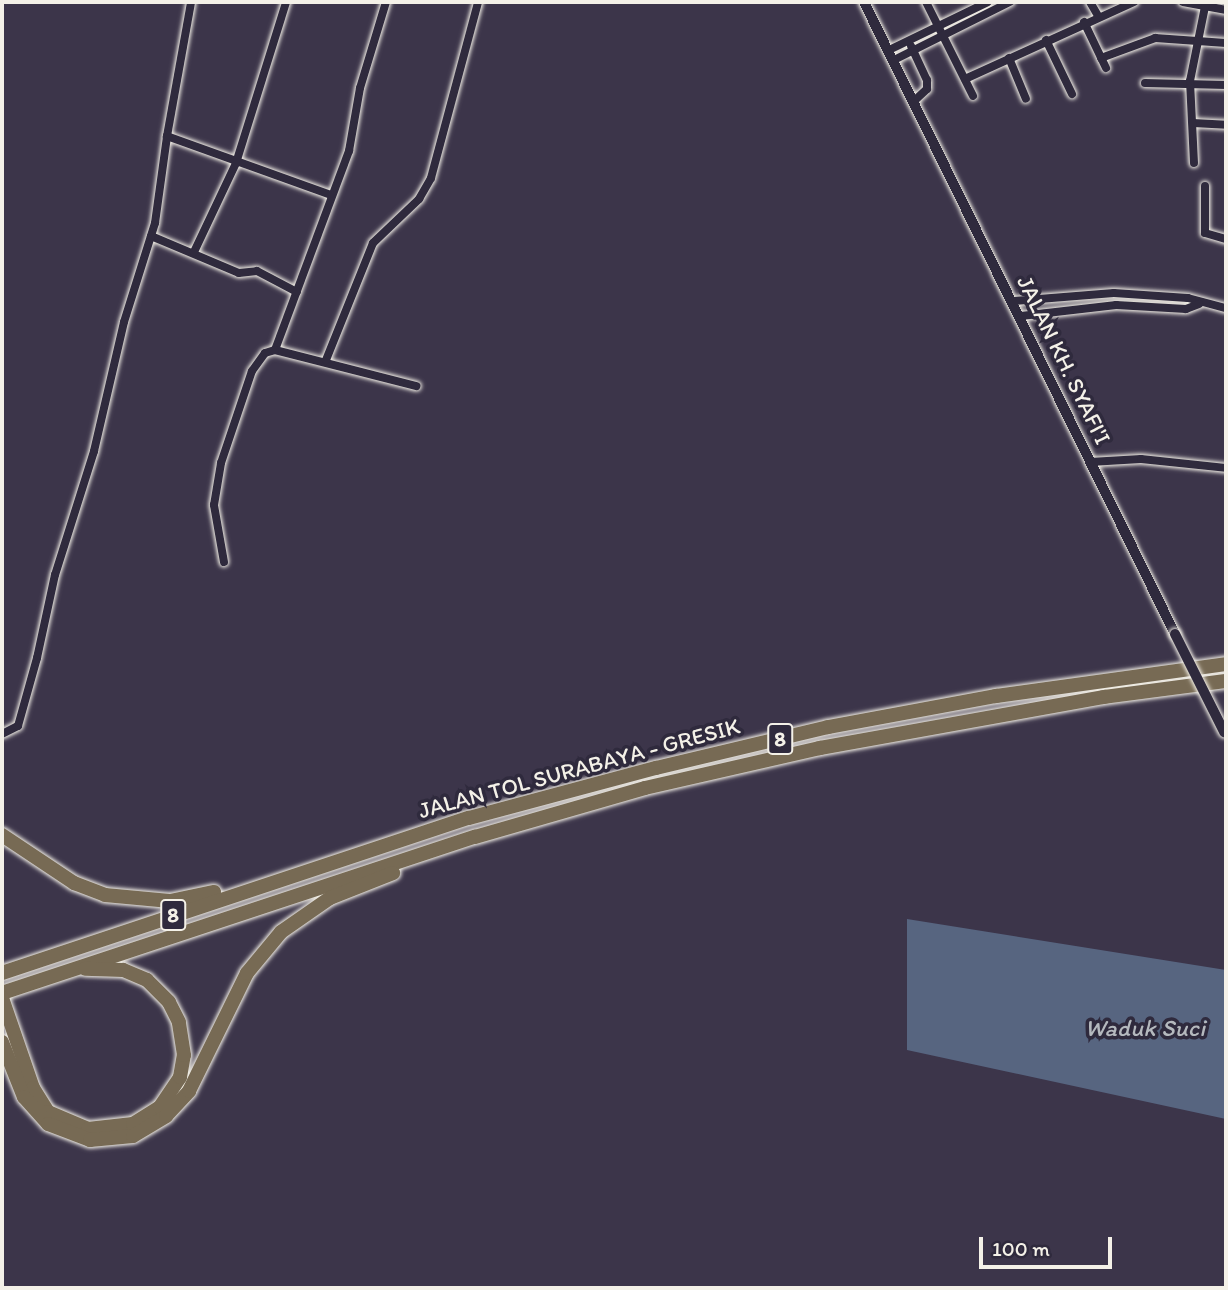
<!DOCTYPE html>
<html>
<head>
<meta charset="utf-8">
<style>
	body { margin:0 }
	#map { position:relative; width:1228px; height:1290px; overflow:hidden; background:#3c354a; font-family:Itim,sans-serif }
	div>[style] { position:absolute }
	.water>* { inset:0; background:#576580 }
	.roads { filter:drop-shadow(0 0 2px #f4f1e8) drop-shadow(0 0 2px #f4f1e8) }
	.minor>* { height:8px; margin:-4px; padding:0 4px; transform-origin:4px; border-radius:4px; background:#2f2a3d }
	.secondary>* { height:10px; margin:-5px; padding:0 5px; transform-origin:5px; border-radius:5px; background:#2f2a3d }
	.motorway>* { height:14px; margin:-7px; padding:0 7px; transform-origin:7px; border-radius:7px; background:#776a54 }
	.bridges { filter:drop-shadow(0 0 2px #f4f1e8) drop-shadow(0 0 2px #f4f1e8) }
	.secondary-bridge>* { height:10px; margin:-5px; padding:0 5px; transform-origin:5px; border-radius:5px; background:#2f2a3d }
	span { translate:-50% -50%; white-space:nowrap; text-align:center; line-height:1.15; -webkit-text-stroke:7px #2f2a3d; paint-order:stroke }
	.shield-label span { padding:2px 5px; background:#2f2a3d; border:2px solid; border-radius:5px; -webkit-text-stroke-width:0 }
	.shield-label { font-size:21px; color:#f4f1e8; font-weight:700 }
	.street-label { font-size:23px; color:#f4f1e8 }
	.water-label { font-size:24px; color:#b5b9be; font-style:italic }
	.frame { position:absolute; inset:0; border:4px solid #f4f1e8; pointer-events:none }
	.scale { position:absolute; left:979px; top:1237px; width:133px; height:32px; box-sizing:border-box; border:4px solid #f4f1e8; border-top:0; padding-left:9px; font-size:21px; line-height:24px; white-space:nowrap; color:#f4f1e8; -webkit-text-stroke:5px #2f2a3d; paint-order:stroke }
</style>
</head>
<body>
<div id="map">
	<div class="water">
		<div style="clip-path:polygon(907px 919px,1226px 970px,1226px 1119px,907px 1050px)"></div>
	</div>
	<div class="roads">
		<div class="minor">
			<div style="left:386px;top:2px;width:90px;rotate:106.8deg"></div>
			<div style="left:360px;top:88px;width:64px;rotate:99.9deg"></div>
			<div style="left:349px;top:151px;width:212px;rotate:110.4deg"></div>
			<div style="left:275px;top:350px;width:146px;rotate:14.3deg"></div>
			<div style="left:926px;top:2px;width:105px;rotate:63.4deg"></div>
			<div style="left:1090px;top:2px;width:16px;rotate:60deg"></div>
			<div style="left:1183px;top:2px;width:44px;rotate:10.5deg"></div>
			<div style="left:1084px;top:22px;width:51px;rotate:64.4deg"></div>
			<div style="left:1046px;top:40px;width:60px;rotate:64.3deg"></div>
			<div style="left:911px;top:46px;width:38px;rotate:65deg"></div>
			<div style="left:927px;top:80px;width:9px;rotate:90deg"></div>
			<div style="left:927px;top:89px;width:18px;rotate:137deg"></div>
			<div style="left:887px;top:51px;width:112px;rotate:-25.9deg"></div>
			<div style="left:1009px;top:58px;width:44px;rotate:67.5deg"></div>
			<div style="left:1101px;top:58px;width:58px;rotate:-20.3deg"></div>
			<div style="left:1155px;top:38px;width:71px;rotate:4deg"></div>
			<div style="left:894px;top:60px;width:130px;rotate:-26.6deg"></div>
			<div style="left:965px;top:79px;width:186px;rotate:-24.5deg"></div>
			<div style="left:1145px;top:83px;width:81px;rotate:1.4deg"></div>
			<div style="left:1193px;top:123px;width:33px;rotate:3deg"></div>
			<div style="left:167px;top:136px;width:136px;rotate:-79.8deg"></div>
			<div style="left:1194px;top:163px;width:82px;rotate:-92.8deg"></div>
			<div style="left:1190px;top:81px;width:81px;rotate:-78.6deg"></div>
			<div style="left:1205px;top:186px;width:47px;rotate:90deg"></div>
			<div style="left:1205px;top:233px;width:22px;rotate:16deg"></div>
			<div style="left:151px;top:236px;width:95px;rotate:22.8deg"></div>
			<div style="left:239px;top:273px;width:18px;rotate:-6deg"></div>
			<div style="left:257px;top:271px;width:45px;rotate:27.7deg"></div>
			<div style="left:194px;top:252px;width:98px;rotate:-64.7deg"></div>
			<div style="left:236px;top:163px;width:169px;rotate:-72.7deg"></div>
			<div style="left:1014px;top:301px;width:100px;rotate:-4.6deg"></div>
			<div style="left:1114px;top:293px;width:74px;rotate:3.9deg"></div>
			<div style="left:1188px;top:298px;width:39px;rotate:15deg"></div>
			<div style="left:1021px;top:316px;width:96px;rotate:-6.6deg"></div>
			<div style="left:1116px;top:305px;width:70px;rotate:3.3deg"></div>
			<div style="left:1186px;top:309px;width:14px;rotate:-21deg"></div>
			<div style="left:326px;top:360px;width:126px;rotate:-68.1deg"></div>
			<div style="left:373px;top:243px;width:64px;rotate:-43.7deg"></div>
			<div style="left:419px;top:199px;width:24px;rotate:-60deg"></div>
			<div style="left:431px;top:178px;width:182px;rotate:-75deg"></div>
			<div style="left:1090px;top:462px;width:51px;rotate:-3.4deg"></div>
			<div style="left:1141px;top:459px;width:85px;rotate:6deg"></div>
			<div style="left:224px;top:562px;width:58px;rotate:-100deg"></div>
			<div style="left:214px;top:505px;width:43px;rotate:-80.5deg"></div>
			<div style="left:221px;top:463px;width:97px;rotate:-71.4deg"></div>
			<div style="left:252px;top:371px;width:22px;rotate:-54deg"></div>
			<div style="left:265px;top:353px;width:10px;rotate:-17deg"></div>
			<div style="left:2px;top:734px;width:18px;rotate:-27deg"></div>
			<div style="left:18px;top:726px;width:71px;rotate:-74.4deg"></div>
			<div style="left:37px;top:658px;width:85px;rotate:-77.8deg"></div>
			<div style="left:55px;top:575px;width:130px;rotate:-72.5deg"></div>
			<div style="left:94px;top:451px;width:132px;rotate:-76.9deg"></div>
			<div style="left:124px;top:322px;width:104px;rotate:-72.6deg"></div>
			<div style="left:155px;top:223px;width:88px;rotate:-82.1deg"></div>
			<div style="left:167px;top:136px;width:174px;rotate:19.8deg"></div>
		</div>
		<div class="secondary">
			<div style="left:864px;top:2px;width:704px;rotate:63.8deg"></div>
		</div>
		<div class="motorway">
			<div style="left:2px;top:835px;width:87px;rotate:33.7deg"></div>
			<div style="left:74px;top:883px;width:33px;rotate:21deg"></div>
			<div style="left:105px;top:895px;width:65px;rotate:5.3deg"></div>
			<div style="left:170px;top:901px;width:45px;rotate:-11.6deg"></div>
			<div style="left:2px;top:973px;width:492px;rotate:-18.4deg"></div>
			<div style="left:469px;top:818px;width:194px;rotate:-15deg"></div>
			<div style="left:656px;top:768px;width:177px;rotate:-13.4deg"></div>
			<div style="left:828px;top:727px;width:171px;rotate:-10.5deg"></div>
			<div style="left:996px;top:696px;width:232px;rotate:-7.9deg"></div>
			<div style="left:2px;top:993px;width:498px;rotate:-18.3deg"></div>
			<div style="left:475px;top:837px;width:177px;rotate:-16.1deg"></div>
			<div style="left:645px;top:788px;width:180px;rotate:-12.9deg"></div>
			<div style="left:820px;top:748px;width:289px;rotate:-10.2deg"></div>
			<div style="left:1104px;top:697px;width:123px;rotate:-7.5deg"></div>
			<div style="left:2px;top:998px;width:95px;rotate:71deg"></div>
			<div style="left:33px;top:1088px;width:28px;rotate:58deg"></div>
			<div style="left:48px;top:1112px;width:43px;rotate:23deg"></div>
			<div style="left:88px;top:1129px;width:45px;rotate:-6.3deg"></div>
			<div style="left:133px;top:1124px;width:32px;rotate:-32deg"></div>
			<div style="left:160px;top:1107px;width:36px;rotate:-56deg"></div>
			<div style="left:180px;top:1077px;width:22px;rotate:-80deg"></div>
			<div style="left:184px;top:1055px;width:33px;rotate:-99deg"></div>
			<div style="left:179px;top:1022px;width:22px;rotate:-117deg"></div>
			<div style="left:169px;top:1002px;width:31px;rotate:-135deg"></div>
			<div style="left:147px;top:980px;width:26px;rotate:-157deg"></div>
			<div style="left:123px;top:970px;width:38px;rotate:-178deg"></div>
			<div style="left:2px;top:1042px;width:59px;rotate:68.2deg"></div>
			<div style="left:24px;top:1097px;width:36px;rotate:48deg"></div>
			<div style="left:48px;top:1124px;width:45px;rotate:20.9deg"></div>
			<div style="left:90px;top:1140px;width:43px;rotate:-5.3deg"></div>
			<div style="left:133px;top:1136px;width:39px;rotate:-31deg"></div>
			<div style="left:166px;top:1116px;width:34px;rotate:-47deg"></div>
			<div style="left:189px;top:1091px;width:131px;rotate:-63.8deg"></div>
			<div style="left:247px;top:973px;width:53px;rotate:-50.3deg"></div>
			<div style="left:281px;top:932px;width:60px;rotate:-34.8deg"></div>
			<div style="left:330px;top:898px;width:68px;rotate:-21.6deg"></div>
		</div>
	</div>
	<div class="bridges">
		<div class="secondary-bridge">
			<div style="left:1175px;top:634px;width:110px;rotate:63.4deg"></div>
		</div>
	</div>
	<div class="shield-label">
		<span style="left:780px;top:739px">8</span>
		<span style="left:173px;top:915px">8</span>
	</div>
	<div class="street-label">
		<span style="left:1064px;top:360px;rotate:64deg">JALAN KH. SYAFI'I</span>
		<span style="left:579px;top:768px;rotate:-15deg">JALAN TOL SURABAYA - GRESIK</span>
	</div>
	<div class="water-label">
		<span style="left:1145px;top:1028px">Waduk Suci</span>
	</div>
	<div class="frame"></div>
	<div class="scale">100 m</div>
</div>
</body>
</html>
